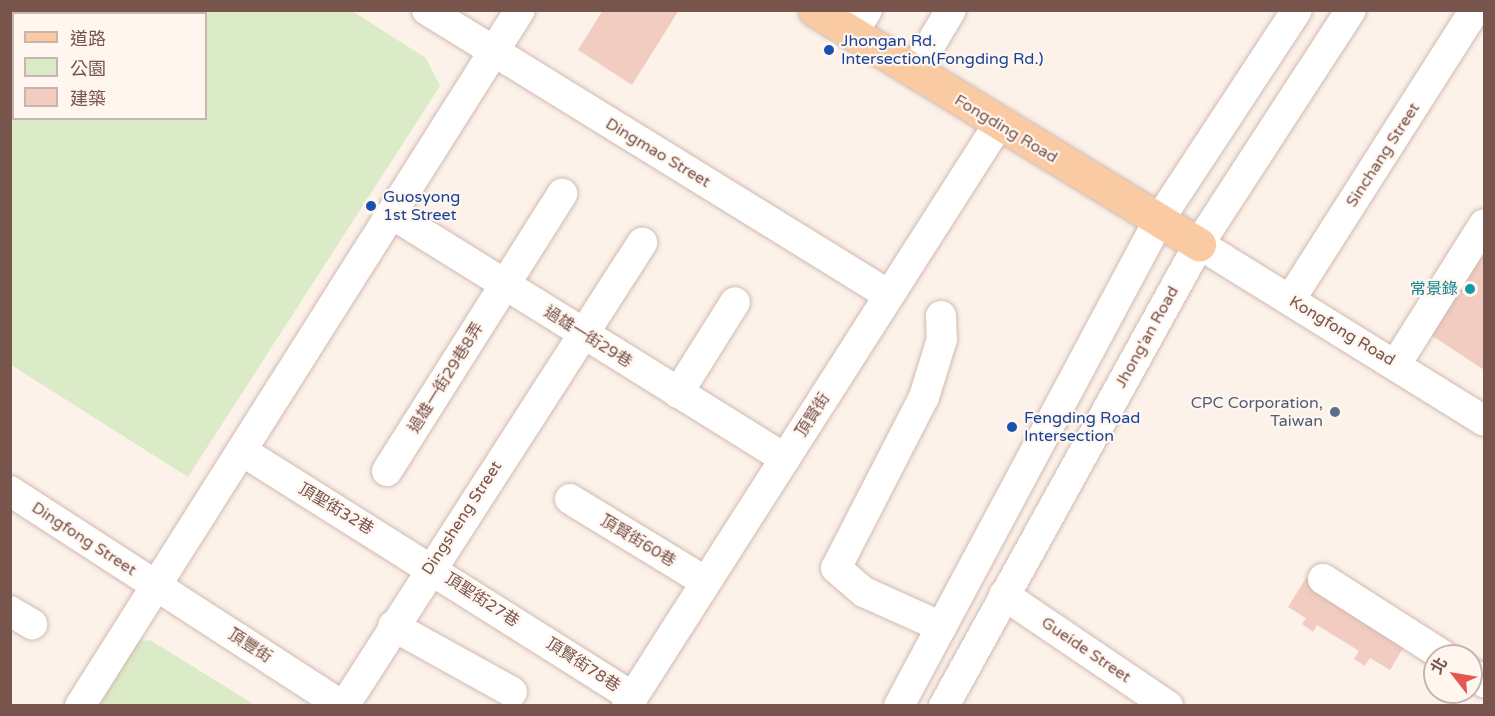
<!DOCTYPE html>
<html>
<head>
<meta charset="utf-8">
<style>
	body { margin:0 }
	#map { position:relative; width:1495px; height:716px; overflow:hidden; background:#fcf2e9; font-family:"Varela Round","Noto Sans TC",sans-serif }
	div>[style] { position:absolute }
	.green>* { inset:0; background:#dcebc7 }
	.building>* { inset:0; background:#f2ccc1 }
	.roads { filter:drop-shadow(0 0 2px #d1bab1) drop-shadow(0 0 2px #d1bab1) }
	.minor>* { height:30px; margin:-15px; padding:0 15px; transform-origin:15px; border-radius:15px; background:#fff }
	.major>* { height:33px; margin:-16.5px; padding:0 16.5px; transform-origin:16.5px; border-radius:16.5px; background:#facba3 }
	.dots>* { width:16px; height:16px; translate:-50% -50%; box-sizing:border-box; border:3px solid #fff6f0; border-radius:50% }
	span { translate:-50% -50%; white-space:nowrap; text-align:center; line-height:1.15; -webkit-text-stroke:4.5px #fff6f0; paint-order:stroke }
	.transit-label { font-size:16px; color:#164399 }
	.left { translate:0 -50%; text-align:left }
	.street-label { font-size:16px; color:#77544c }
	.culture-label { font-size:16px; color:#0d838f }
	.right { translate:-100% -50%; text-align:right }
	.service-label { font-size:16px; color:#4e5e75 }
	.frame { position:absolute; inset:0; border:12px solid #77544c; pointer-events:none }
	.legend { position:absolute; left:12px; top:12px; width:195px; height:108px; box-sizing:border-box; background:#fff6f0; border:2px solid #c9b5ae; margin:0; padding:8px 10px; list-style:none; font-size:18px; color:#77544c }
	.legend li { display:flex; align-items:center; gap:12px; height:30px }
	.legend b { width:30px; border:2px solid #c9b5ae }
	.north { position:absolute; left:1423px; top:644px; width:60px; height:60px; box-sizing:border-box; background:#fff6f0; border:2px solid #c9b5ae; border-radius:50%; rotate:301deg; font-size:16px; font-weight:700; line-height:24px; text-align:center; color:#77544c }
	.north::after { content:''; display:block; margin:auto; width:21px; height:27px; background:#e55850; clip-path:polygon(50% 0,100% 100%,50% 72%,0 100%) }
</style>
</head>
<body>
<div id="map">
	<div class="green">
		<div style="clip-path:polygon(evenodd,10px 11px,352px 11px,426px 58px,440px 86px,188px 477px,11px 365px,10px 11px,14px 14px,206px 14px,206px 118px,14px 118px,14px 14px)"></div>
		<div style="clip-path:polygon(150px 640px,255px 705px,97px 706px,138px 641px)"></div>
	</div>
	<div class="building">
		<div style="clip-path:polygon(603px 10px,679px 10px,632px 85px,578px 50px)"></div>
		<div style="clip-path:polygon(1484px 246px,1484px 370px,1428px 333px)"></div>
		<div style="clip-path:polygon(1306px 578px,1407px 642px,1390px 670px,1370px 658px,1365px 666px,1354px 659px,1359px 651px,1317px 625px,1313px 632px,1302px 624px,1306px 618px,1288px 607px)"></div>
	</div>
	<div class="roads">
		<div class="minor">
			<div style="left:427px;top:10px;width:543px;rotate:31.67deg"></div>
			<div style="left:852px;top:34px;width:28px;rotate:-58deg"></div>
			<div style="left:914px;top:72px;width:72px;rotate:-59.2deg"></div>
			<div style="left:392px;top:214px;width:463px;rotate:31.9deg"></div>
			<div style="left:1199px;top:244px;width:335px;rotate:31.8deg"></div>
			<div style="left:1290px;top:300px;width:344px;rotate:-57.5deg"></div>
			<div style="left:941px;top:316px;width:23px;rotate:88deg"></div>
			<div style="left:942px;top:339px;width:61px;rotate:107.2deg"></div>
			<div style="left:924px;top:397px;width:192px;rotate:117.2deg"></div>
			<div style="left:836px;top:568px;width:37px;rotate:41deg"></div>
			<div style="left:864px;top:592px;width:85px;rotate:24.2deg"></div>
			<div style="left:1396px;top:364px;width:165px;rotate:-57.8deg"></div>
			<div style="left:678px;top:393px;width:107px;rotate:-57.9deg"></div>
			<div style="left:242px;top:451px;width:462px;rotate:32.2deg"></div>
			<div style="left:387px;top:471px;width:328px;rotate:-57.7deg"></div>
			<div style="left:10px;top:491px;width:396px;rotate:32.9deg"></div>
			<div style="left:570px;top:499px;width:159px;rotate:31.4deg"></div>
			<div style="left:1323px;top:579px;width:143px;rotate:32.5deg"></div>
			<div style="left:1004px;top:595px;width:198px;rotate:34.1deg"></div>
			<div style="left:10px;top:611px;width:26px;rotate:31deg"></div>
			<div style="left:393px;top:626px;width:136px;rotate:29deg"></div>
			<div style="left:1471px;top:673px;width:16px;rotate:35deg"></div>
			<div style="left:80px;top:706px;width:823px;rotate:-57.7deg"></div>
			<div style="left:344px;top:706px;width:551px;rotate:-57.23deg"></div>
			<div style="left:627px;top:706px;width:689px;rotate:-57.44deg"></div>
			<div style="left:899px;top:706px;width:551px;rotate:-61.85deg"></div>
			<div style="left:1159px;top:220px;width:251px;rotate:-56.7deg"></div>
			<div style="left:944px;top:706px;width:528px;rotate:-61.1deg"></div>
			<div style="left:1199px;top:244px;width:279px;rotate:-57deg"></div>
		</div>
		<div class="major">
			<div style="left:815px;top:10px;width:450px;rotate:31.4deg"></div>
		</div>
	</div>
	<div class="dots">
		<div style="left:829px;top:50px;background:#1a4fb4"></div>
		<div style="left:371px;top:206px;background:#1a4fb4"></div>
		<div style="left:1470px;top:289px;background:#0f9aa8"></div>
		<div style="left:1335px;top:412px;background:#5c6f8a"></div>
		<div style="left:1012px;top:427px;background:#1a4fb4"></div>
	</div>
	<div class="transit-label">
		<span class="left" style="left:841px;top:50px">Jhongan Rd.<br>Intersection(Fongding Rd.)</span>
		<span class="left" style="left:383px;top:206px">Guosyong<br>1st Street</span>
		<span class="left" style="left:1024px;top:427px">Fengding Road<br>Intersection</span>
	</div>
	<div class="street-label">
		<span style="left:1006px;top:129px;rotate:31deg">Fongding Road</span>
		<span style="left:658px;top:153px;rotate:31deg">Dingmao Street</span>
		<span style="left:1383px;top:155px;rotate:-57deg">Sinchang Street</span>
		<span style="left:1342px;top:331px;rotate:31deg">Kongfong Road</span>
		<span style="left:588px;top:337px;rotate:32deg">過雄一街29巷</span>
		<span style="left:1147px;top:337px;rotate:-61deg">Jhong'an Road</span>
		<span style="left:446px;top:378px;rotate:-58deg">過雄一街29巷8弄</span>
		<span style="left:813px;top:415px;rotate:-57deg">頂賢街</span>
		<span style="left:336px;top:509px;rotate:31deg">頂聖街32巷</span>
		<span style="left:462px;top:518px;rotate:-57deg">Dingsheng Street</span>
		<span style="left:84px;top:539px;rotate:33deg">Dingfong Street</span>
		<span style="left:638px;top:541px;rotate:31deg">頂賢街60巷</span>
		<span style="left:482px;top:600px;rotate:33deg">頂聖街27巷</span>
		<span style="left:250px;top:646px;rotate:33deg">頂豐街</span>
		<span style="left:1086px;top:650px;rotate:34deg">Gueide Street</span>
		<span style="left:583px;top:665px;rotate:33deg">頂賢街78巷</span>
	</div>
	<div class="culture-label">
		<span class="right" style="left:1458px;top:289px">常景錄</span>
	</div>
	<div class="service-label">
		<span class="right" style="left:1323px;top:412px">CPC Corporation,<br>Taiwan</span>
	</div>
	<div class="frame"></div>
	<ul class="legend">
	<li><b style="height:8px;background:#facba3"></b>道路</li>
	<li><b style="height:16px;background:#dcebc7"></b>公園</li>
	<li><b style="height:16px;background:#f2ccc1"></b>建築</li>
	</ul>
	<div class="north">北</div>
</div>
</body>
</html>
